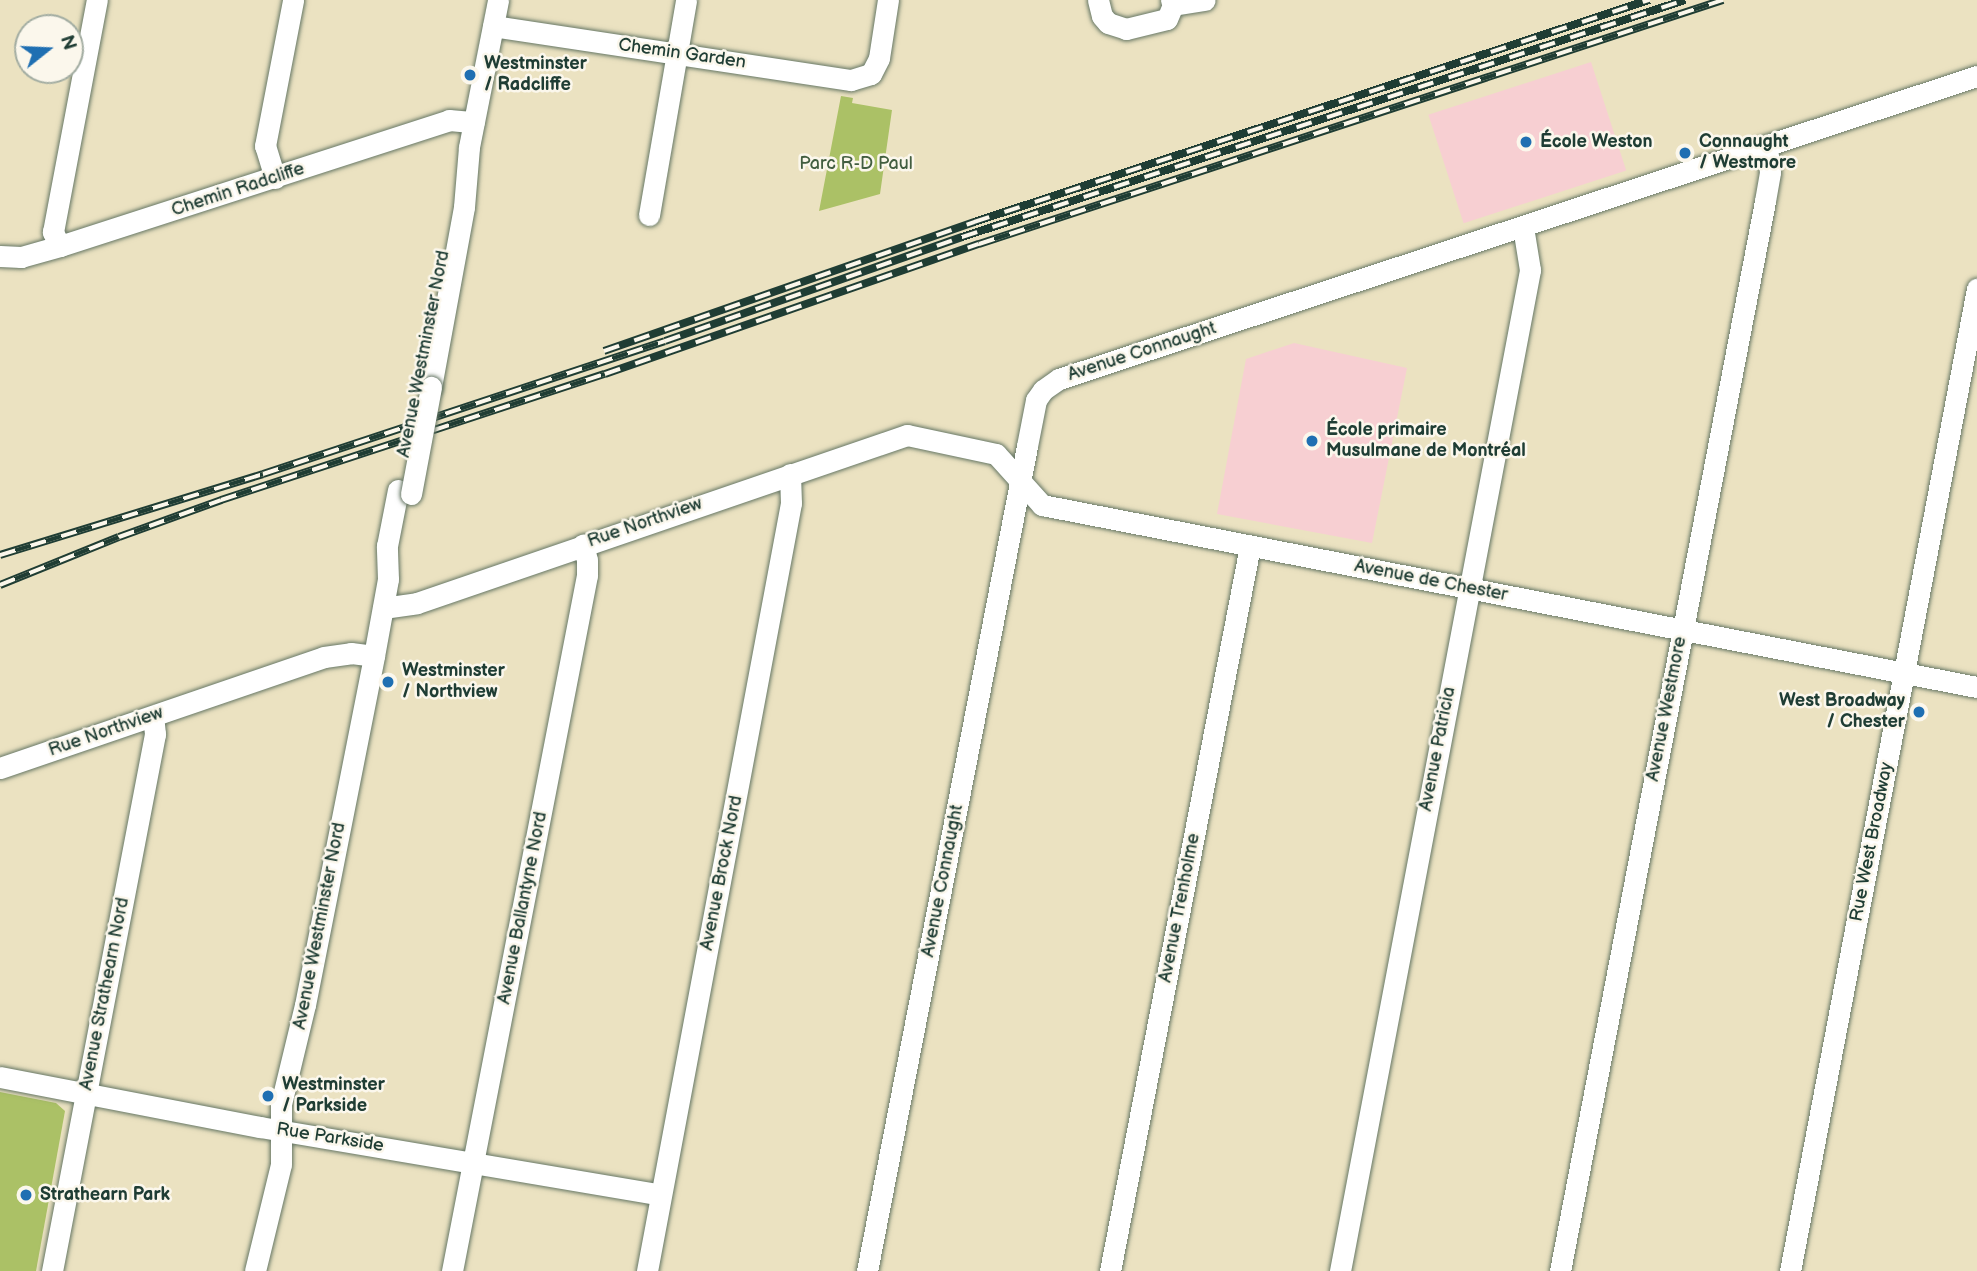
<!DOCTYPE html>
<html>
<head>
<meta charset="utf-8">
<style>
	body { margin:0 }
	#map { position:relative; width:1977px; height:1271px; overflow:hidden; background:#ebe2c1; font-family:"Balsamiq Sans",sans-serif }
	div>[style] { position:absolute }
	.built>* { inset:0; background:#f7cfd2; transform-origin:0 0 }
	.green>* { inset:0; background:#abc166 }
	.roads { filter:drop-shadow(0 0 2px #667765) drop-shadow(0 0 2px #667765) }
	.minor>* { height:21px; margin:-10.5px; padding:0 10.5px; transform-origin:10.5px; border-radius:10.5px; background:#fff }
	.rail>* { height:8px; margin-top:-4px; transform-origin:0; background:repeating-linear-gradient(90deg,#fbf7ec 0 16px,#1f3d34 0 32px); box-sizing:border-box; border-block:2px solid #1f3d34 }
	.bridges { filter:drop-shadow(0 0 2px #667765) drop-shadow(0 0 2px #667765) }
	.minor-bridge>* { height:21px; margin:-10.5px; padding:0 10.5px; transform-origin:10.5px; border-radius:10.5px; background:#fff }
	.dots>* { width:19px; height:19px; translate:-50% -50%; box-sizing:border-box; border:4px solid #fbf7ec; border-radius:50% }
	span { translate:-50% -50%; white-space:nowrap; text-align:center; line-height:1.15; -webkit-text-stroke:5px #fbf7ec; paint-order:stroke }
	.street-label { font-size:18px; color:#1f3d34 }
	.poi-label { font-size:18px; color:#1f3d34; font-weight:700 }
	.left { translate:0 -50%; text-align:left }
	.right { translate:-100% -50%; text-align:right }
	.park-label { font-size:18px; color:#425e40 }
	.north { position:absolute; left:14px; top:14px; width:70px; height:70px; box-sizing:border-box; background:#fbf7ec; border:2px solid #a3ada2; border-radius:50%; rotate:72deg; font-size:19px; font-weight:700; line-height:28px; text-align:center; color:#1f3d34 }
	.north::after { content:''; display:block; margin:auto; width:24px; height:32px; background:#1f6fb2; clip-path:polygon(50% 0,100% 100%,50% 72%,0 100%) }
</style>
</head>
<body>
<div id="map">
	<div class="built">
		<div style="left:1591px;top:62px;width:114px;height:171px;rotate:72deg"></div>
		<div style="clip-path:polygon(1294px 343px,1407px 368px,1372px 543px,1217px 514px,1246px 359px)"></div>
	</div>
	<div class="green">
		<div style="clip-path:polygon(841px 96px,853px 98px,852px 103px,892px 110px,880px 194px,819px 211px)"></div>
		<div style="clip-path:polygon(0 1092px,56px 1103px,65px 1111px,36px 1271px,0 1271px)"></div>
	</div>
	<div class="roads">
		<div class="minor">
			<div style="left:1098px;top:0;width:16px;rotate:76deg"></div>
			<div style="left:1102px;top:16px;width:9px;rotate:49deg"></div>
			<div style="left:1108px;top:23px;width:19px;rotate:18deg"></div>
			<div style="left:1126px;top:29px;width:42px;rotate:-13.7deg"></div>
			<div style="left:1167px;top:19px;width:15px;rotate:-67deg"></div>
			<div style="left:1173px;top:5px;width:5px;rotate:-112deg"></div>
			<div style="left:1173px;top:5px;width:32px;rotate:-9deg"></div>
			<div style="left:493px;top:26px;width:362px;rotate:8.6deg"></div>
			<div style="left:851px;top:80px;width:21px;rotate:-17deg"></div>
			<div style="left:871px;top:74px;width:18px;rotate:-63deg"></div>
			<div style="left:879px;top:58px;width:59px;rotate:-81.2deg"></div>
			<div style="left:275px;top:178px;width:34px;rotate:-107deg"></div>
			<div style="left:265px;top:146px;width:149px;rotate:-79.1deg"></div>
			<div style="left:649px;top:215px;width:218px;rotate:-80.2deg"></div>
			<div style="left:60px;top:246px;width:16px;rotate:-117deg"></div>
			<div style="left:53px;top:232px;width:236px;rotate:-79.3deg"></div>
			<div style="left:0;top:256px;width:21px;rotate:3deg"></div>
			<div style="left:21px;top:257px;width:41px;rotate:-15.8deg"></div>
			<div style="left:60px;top:246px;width:409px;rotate:-17.9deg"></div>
			<div style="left:449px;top:120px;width:25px;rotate:5deg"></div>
			<div style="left:431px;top:387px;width:183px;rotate:-79.6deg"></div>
			<div style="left:464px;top:207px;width:60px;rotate:-85.2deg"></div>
			<div style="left:469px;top:147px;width:150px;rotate:-78.8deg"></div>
			<div style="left:383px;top:608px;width:34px;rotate:-8deg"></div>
			<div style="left:417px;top:603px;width:518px;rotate:-18.92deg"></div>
			<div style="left:907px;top:435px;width:91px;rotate:12.1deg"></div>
			<div style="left:996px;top:454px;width:69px;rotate:48deg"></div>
			<div style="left:1042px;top:505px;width:953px;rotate:11.02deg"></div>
			<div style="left:0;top:768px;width:342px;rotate:-18.9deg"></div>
			<div style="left:324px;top:657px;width:27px;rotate:-8deg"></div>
			<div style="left:351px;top:653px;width:23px;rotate:7deg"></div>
			<div style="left:0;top:1077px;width:265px;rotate:10.9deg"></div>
			<div style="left:260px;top:1127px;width:406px;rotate:9.6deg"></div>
			<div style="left:52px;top:1271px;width:547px;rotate:-79.14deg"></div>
			<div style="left:155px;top:734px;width:18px;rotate:-96deg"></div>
			<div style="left:255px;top:1271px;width:110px;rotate:-76.3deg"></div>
			<div style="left:281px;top:1164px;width:60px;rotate:-90deg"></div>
			<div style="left:281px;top:1104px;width:102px;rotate:-76.4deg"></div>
			<div style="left:305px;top:1005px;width:356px;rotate:-78.8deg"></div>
			<div style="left:374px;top:656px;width:78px;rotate:-79.7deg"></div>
			<div style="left:388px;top:579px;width:33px;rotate:-92deg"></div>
			<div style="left:387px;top:546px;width:57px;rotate:-78.9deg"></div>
			<div style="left:452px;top:1271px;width:709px;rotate:-79.02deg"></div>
			<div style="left:587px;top:575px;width:15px;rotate:-90deg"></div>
			<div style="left:587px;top:560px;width:16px;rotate:-105deg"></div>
			<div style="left:647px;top:1271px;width:781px;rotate:-79.38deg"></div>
			<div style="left:791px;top:503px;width:29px;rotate:-92deg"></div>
			<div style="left:867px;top:1271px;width:840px;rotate:-79.02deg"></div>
			<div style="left:1027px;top:446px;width:47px;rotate:-78.9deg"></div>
			<div style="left:1036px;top:400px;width:12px;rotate:-55deg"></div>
			<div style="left:1043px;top:390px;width:19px;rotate:-35deg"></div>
			<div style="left:1059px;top:379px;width:967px;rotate:-18.27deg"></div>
			<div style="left:1110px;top:1271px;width:738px;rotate:-79.07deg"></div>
			<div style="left:1340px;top:1271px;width:1019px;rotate:-79.25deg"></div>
			<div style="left:1530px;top:270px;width:44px;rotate:-99.2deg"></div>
			<div style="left:1560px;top:1271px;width:1089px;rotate:-79.15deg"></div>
			<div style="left:1765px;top:201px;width:29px;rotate:-80deg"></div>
			<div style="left:1770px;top:172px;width:25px;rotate:-97deg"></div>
			<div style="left:1790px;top:1271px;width:1000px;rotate:-79.22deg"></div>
		</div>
	</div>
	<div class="rail">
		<div style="left:604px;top:351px;width:392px;rotate:-19.2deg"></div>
		<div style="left:974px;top:222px;width:711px;rotate:-18.21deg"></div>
		<div style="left:0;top:555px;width:275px;rotate:-17.1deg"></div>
		<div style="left:263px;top:474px;width:423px;rotate:-18.3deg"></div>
		<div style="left:665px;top:341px;width:315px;rotate:-19.3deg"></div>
		<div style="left:962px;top:237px;width:761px;rotate:-18.15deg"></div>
		<div style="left:0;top:585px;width:128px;rotate:-22deg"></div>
		<div style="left:119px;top:537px;width:109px;rotate:-19.9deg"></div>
		<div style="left:221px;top:500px;width:404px;rotate:-18.2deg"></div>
		<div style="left:605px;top:374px;width:396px;rotate:-19.2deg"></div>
		<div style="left:979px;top:244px;width:783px;rotate:-18.16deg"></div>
	</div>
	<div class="bridges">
		<div class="minor-bridge">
			<div style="left:411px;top:494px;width:109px;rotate:-79.4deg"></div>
		</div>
	</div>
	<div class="dots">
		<div style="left:470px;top:75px;background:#1f6fb2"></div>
		<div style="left:1526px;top:142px;background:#1f6fb2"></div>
		<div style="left:1685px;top:153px;background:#1f6fb2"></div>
		<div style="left:1312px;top:441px;background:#1f6fb2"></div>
		<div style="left:388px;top:682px;background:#1f6fb2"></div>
		<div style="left:1919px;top:712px;background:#1f6fb2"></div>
		<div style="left:268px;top:1096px;background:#1f6fb2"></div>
		<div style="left:26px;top:1195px;background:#1f6fb2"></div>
	</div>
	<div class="street-label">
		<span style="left:682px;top:54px;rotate:8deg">Chemin Garden</span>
		<span style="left:238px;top:190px;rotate:-18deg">Chemin Radcliffe</span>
		<span style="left:1142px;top:352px;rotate:-18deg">Avenue Connaught</span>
		<span style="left:424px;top:354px;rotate:-79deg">Avenue Westminster Nord</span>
		<span style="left:645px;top:523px;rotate:-19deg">Rue Northview</span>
		<span style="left:1431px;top:581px;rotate:11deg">Avenue de Chester</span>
		<span style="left:1667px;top:709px;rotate:-79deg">Avenue Westmore</span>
		<span style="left:106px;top:732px;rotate:-19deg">Rue Northview</span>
		<span style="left:1438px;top:749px;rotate:-79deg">Avenue Patricia</span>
		<span style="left:1872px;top:842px;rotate:-79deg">Rue West Broadway</span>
		<span style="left:722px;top:873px;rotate:-79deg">Avenue Brock Nord</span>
		<span style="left:943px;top:881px;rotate:-79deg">Avenue Connaught</span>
		<span style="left:523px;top:908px;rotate:-79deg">Avenue Ballantyne Nord</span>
		<span style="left:1180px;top:908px;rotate:-79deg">Avenue Trenholme</span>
		<span style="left:320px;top:926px;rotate:-79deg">Avenue Westminster Nord</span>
		<span style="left:105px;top:994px;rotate:-79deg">Avenue Strathearn Nord</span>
		<span style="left:330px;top:1138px;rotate:9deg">Rue Parkside</span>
	</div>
	<div class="poi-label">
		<span class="left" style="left:484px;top:75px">Westminster<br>/ Radcliffe</span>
		<span class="left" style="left:1540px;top:142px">École Weston</span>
		<span class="left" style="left:1699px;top:153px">Connaught<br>/ Westmore</span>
		<span class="left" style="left:1326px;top:441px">École primaire<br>Musulmane de Montréal</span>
		<span class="left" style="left:402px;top:682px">Westminster<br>/ Northview</span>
		<span class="right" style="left:1905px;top:712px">West Broadway<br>/ Chester</span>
		<span class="left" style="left:282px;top:1096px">Westminster<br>/ Parkside</span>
		<span class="left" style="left:40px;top:1195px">Strathearn Park</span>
	</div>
	<div class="park-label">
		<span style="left:856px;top:164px">Parc R-D Paul</span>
	</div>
	<div class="north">N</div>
</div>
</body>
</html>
